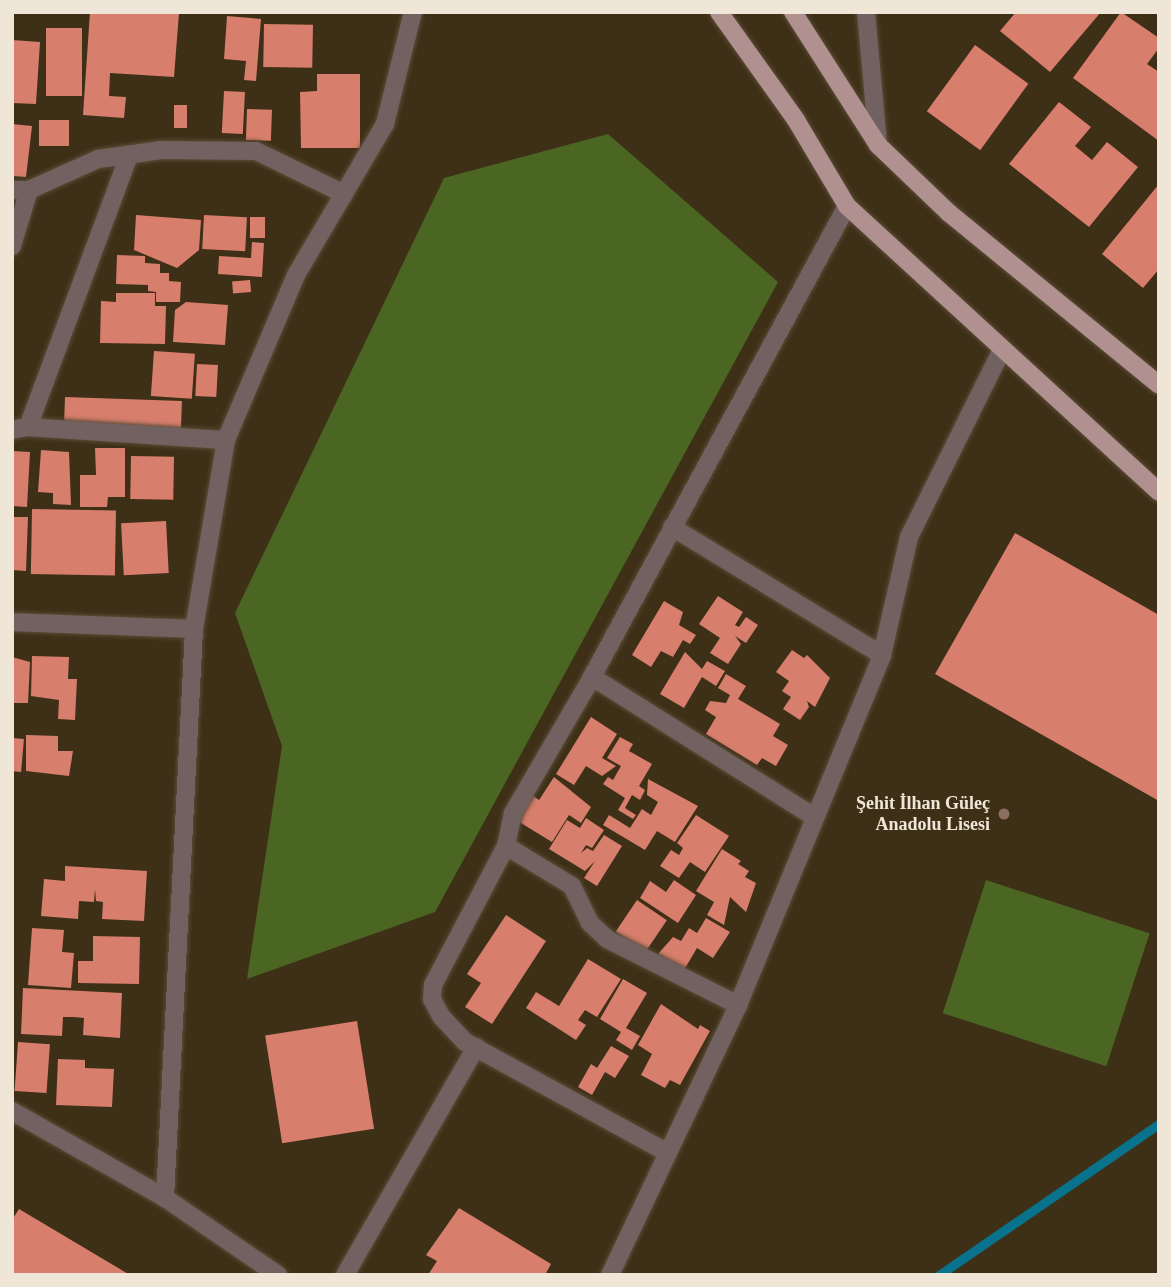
<!DOCTYPE html>
<html>
<head>
<meta charset="utf-8">
<style>
	body { margin:0 }
	#map { position:relative; width:1171px; height:1287px; overflow:hidden; background:#3e2f17; font-family:Georgia,serif }
	div>[style] { position:absolute }
	.green>* { inset:0; background:#4a6622; transform-origin:0 0 }
	.stream>* { height:9px; margin:-4.5px; padding:0 4.5px; transform-origin:4.5px; border-radius:4.5px; background:#09728c }
	.building>* { inset:0; background:#d87e6d; transform-origin:0 0 }
	.roads { filter:drop-shadow(0 0 2px #5a4c36) drop-shadow(0 0 2px #5a4c36) }
	.minor>* { height:18px; margin:-9px; padding:0 9px; transform-origin:9px; border-radius:9px; background:#716261 }
	.major>* { height:18px; margin:-9px; padding:0 9px; transform-origin:9px; border-radius:9px; background:#b09190 }
	.dots>* { width:19px; height:19px; translate:-50% -50%; box-sizing:border-box; border:4px solid #3e2f17; border-radius:50% }
	span { translate:-50% -50%; white-space:nowrap; text-align:center; line-height:1.15; -webkit-text-stroke:7px #3e2f17; paint-order:stroke }
	.poi-label { font-size:18px; color:#efe6d8; font-weight:700 }
	.right { translate:-100% -50%; text-align:right }
	.frame { position:absolute; inset:0; border:14px solid #efe6d8; pointer-events:none }
</style>
</head>
<body>
<div id="map">
	<div class="green">
		<div style="clip-path:polygon(608px 134px,778px 282px,435px 912px,247px 979px,282px 746px,235px 613px,444px 178px)"></div>
		<div style="left:986px;top:880px;width:172px;height:140px;rotate:18deg"></div>
	</div>
	<div class="stream">
		<div style="left:939px;top:1275px;width:267px;rotate:-34.5deg"></div>
	</div>
	<div class="building">
		<div style="clip-path:polygon(90px 12px,179px 13px,174px 77px,110px 73px,109px 96px,126px 97px,124px 118px,83px 115px)"></div>
		<div style="clip-path:polygon(1016px 12px,1101px 12px,1050px 72px,1000px 31px)"></div>
		<div style="clip-path:polygon(1121px 12px,1159px 38px,1159px 48px,1147px 64px,1159px 72px,1159px 141px,1073px 78px)"></div>
		<div style="clip-path:polygon(227px 16px,261px 19px,256px 81px,244px 80px,246px 61px,224px 59px)"></div>
		<div style="left:264px;top:24px;width:49px;height:43px;rotate:1deg"></div>
		<div style="left:46px;top:28px;width:36px;height:68px"></div>
		<div style="clip-path:polygon(12px 40px,40px 42px,36px 104px,12px 103px)"></div>
		<div style="left:975px;top:45px;width:66px;height:82px;rotate:36deg"></div>
		<div style="clip-path:polygon(317px 74px,360px 74px,360px 148px,301px 148px,300px 92px,317px 91px)"></div>
		<div style="left:224px;top:91px;width:21px;height:42px;rotate:3deg"></div>
		<div style="clip-path:polygon(1059px 102px,1091px 127px,1075px 146px,1092px 160px,1107px 142px,1138px 167px,1089px 227px,1009px 164px)"></div>
		<div style="left:174px;top:105px;width:13px;height:23px"></div>
		<div style="left:247px;top:109px;width:25px;height:31px;rotate:2deg"></div>
		<div style="left:69px;top:120px;width:26px;height:30px;rotate:90deg"></div>
		<div style="clip-path:polygon(12px 124px,32px 126px,26px 177px,12px 176px)"></div>
		<div style="clip-path:polygon(1159px 184px,1159px 269px,1143px 288px,1102px 254px)"></div>
		<div style="clip-path:polygon(136px 215px,201px 220px,199px 250px,177px 268px,134px 250px)"></div>
		<div style="left:204px;top:215px;width:43px;height:34px;rotate:3deg"></div>
		<div style="left:250px;top:217px;width:15px;height:21px"></div>
		<div style="clip-path:polygon(252px 242px,264px 243px,262px 277px,218px 274px,219px 256px,251px 258px)"></div>
		<div style="clip-path:polygon(117px 255px,145px 256px,145px 263px,160px 264px,160px 273px,169px 273px,169px 281px,181px 282px,180px 302px,156px 302px,156px 292px,148px 291px,148px 285px,116px 284px)"></div>
		<div style="left:250px;top:280px;width:12px;height:18px;rotate:85deg"></div>
		<div style="clip-path:polygon(116px 293px,155px 293px,155px 306px,166px 306px,165px 344px,100px 343px,101px 301px,116px 302px)"></div>
		<div style="clip-path:polygon(186px 302px,228px 305px,225px 345px,173px 342px,175px 310px)"></div>
		<div style="left:154px;top:351px;width:41px;height:45px;rotate:4deg"></div>
		<div style="left:197px;top:364px;width:21px;height:32px;rotate:3deg"></div>
		<div style="left:65px;top:397px;width:117px;height:28px;rotate:2deg"></div>
		<div style="clip-path:polygon(95px 448px,125px 448px,125px 497px,108px 497px,107px 507px,80px 507px,80px 475px,96px 475px)"></div>
		<div style="clip-path:polygon(41px 450px,69px 452px,71px 505px,53px 504px,53px 493px,38px 492px)"></div>
		<div style="clip-path:polygon(12px 451px,30px 452px,27px 507px,12px 506px)"></div>
		<div style="left:131px;top:456px;width:43px;height:43px;rotate:1deg"></div>
		<div style="left:32px;top:509px;width:84px;height:65px;rotate:1deg"></div>
		<div style="clip-path:polygon(12px 517px,28px 517px,26px 571px,12px 570px)"></div>
		<div style="left:166px;top:521px;width:52px;height:45px;rotate:87deg"></div>
		<div style="clip-path:polygon(1015px 533px,1159px 615px,1159px 801px,935px 674px)"></div>
		<div style="clip-path:polygon(718px 596px,743px 612px,735px 625px,739px 627px,746px 617px,758px 625px,746px 643px,735px 636px,741px 644px,728px 664px,710px 653px,720px 638px,699px 624px)"></div>
		<div style="clip-path:polygon(664px 601px,683px 612px,679px 625px,696px 635px,690px 644px,683px 640px,673px 657px,661px 651px,651px 667px,632px 655px)"></div>
		<div style="clip-path:polygon(792px 650px,804px 658px,807px 655px,830px 678px,815px 707px,807px 701px,809px 707px,800px 720px,783px 709px,791px 697px,782px 691px,789px 681px,776px 672px)"></div>
		<div style="clip-path:polygon(685px 652px,702px 669px,707px 661px,725px 671px,716px 686px,702px 677px,684px 708px,660px 694px)"></div>
		<div style="clip-path:polygon(32px 656px,69px 657px,68px 679px,77px 679px,75px 720px,58px 719px,59px 700px,31px 696px)"></div>
		<div style="clip-path:polygon(12px 657px,30px 662px,28px 703px,12px 703px)"></div>
		<div style="clip-path:polygon(726px 674px,746px 686px,738px 699px,780px 724px,773px 736px,788px 745px,776px 766px,762px 758px,757px 765px,706px 734px,716px 717px,705px 710px,710px 701px,726px 703px,730px 695px,718px 688px)"></div>
		<div style="clip-path:polygon(591px 717px,617px 734px,602px 758px,616px 766px,602px 776px,586px 766px,574px 785px,556px 774px)"></div>
		<div style="clip-path:polygon(26px 735px,58px 736px,58px 751px,73px 751px,69px 776px,26px 771px)"></div>
		<div style="clip-path:polygon(620px 737px,633px 744px,629px 751px,652px 764px,639px 786px,645px 790px,640px 800px,632px 795px,625px 808px,636px 815px,633px 819px,618px 810px,625px 798px,603px 784px,608px 777px,613px 780px,621px 766px,607px 758px)"></div>
		<div style="left:12px;top:738px;width:12px;height:33px;rotate:5deg"></div>
		<div style="clip-path:polygon(554px 777px,591px 807px,581px 823px,569px 815px,552px 842px,516px 820px,532px 795px,539px 800px)"></div>
		<div style="clip-path:polygon(648px 779px,698px 806px,675px 842px,657px 831px,645px 850px,603px 825px,609px 815px,630px 828px,642px 809px,651px 815px,658px 802px,647px 795px)"></div>
		<div style="clip-path:polygon(696px 815px,729px 836px,705px 872px,690px 862px,679px 878px,660px 866px,671px 850px,679px 855px,683px 848px,677px 843px)"></div>
		<div style="clip-path:polygon(586px 818px,604px 830px,592px 848px,586px 845px,581px 853px,587px 848px,593px 851px,604px 835px,622px 846px,597px 886px,584px 878px,595px 861px,585px 871px,549px 849px,567px 820px,580px 828px)"></div>
		<div style="clip-path:polygon(722px 849px,741px 861px,738px 864px,749px 871px,745px 877px,756px 883px,746px 912px,730px 897px,724px 925px,707px 915px,714px 902px,696px 891px)"></div>
		<div style="clip-path:polygon(65px 866px,147px 871px,144px 921px,102px 919px,103px 902px,96px 901px,95px 889px,94px 902px,79px 901px,78px 919px,41px 916px,44px 879px,65px 881px)"></div>
		<div style="clip-path:polygon(674px 880px,696px 895px,678px 923px,640px 898px,650px 881px,666px 892px)"></div>
		<div style="left:637px;top:900px;width:36px;height:38px;rotate:34deg"></div>
		<div style="clip-path:polygon(506px 915px,546px 941px,492px 1024px,465px 1007px,481px 983px,467px 974px)"></div>
		<div style="clip-path:polygon(706px 918px,730px 932px,713px 958px,697px 948px,684px 970px,658px 954px,673px 937px,681px 941px,689px 928px,697px 933px)"></div>
		<div style="clip-path:polygon(32px 928px,64px 930px,62px 952px,74px 953px,71px 988px,28px 985px)"></div>
		<div style="clip-path:polygon(93px 936px,140px 937px,139px 984px,78px 983px,78px 961px,93px 961px)"></div>
		<div style="clip-path:polygon(588px 959px,621px 979px,597px 1017px,585px 1010px,578px 1020px,586px 1025px,576px 1040px,526px 1008px,536px 992px,559px 1006px)"></div>
		<div style="clip-path:polygon(623px 979px,647px 993px,626px 1028px,640px 1036px,632px 1050px,616px 1040px,621px 1032px,600px 1019px)"></div>
		<div style="clip-path:polygon(23px 988px,122px 993px,120px 1038px,83px 1035px,84px 1018px,74px 1017px,63px 1017px,62px 1036px,21px 1034px)"></div>
		<div style="clip-path:polygon(661px 1004px,698px 1029px,700px 1025px,710px 1031px,680px 1085px,670px 1080px,665px 1088px,641px 1075px,652px 1054px,638px 1045px)"></div>
		<div style="left:357px;top:1021px;width:109px;height:93px;rotate:81deg"></div>
		<div style="left:18px;top:1042px;width:32px;height:49px;rotate:4deg"></div>
		<div style="clip-path:polygon(611px 1046px,629px 1056px,615px 1078px,605px 1072px,592px 1095px,578px 1087px,591px 1064px,597px 1068px)"></div>
		<div style="clip-path:polygon(58px 1059px,85px 1060px,85px 1068px,114px 1069px,112px 1107px,56px 1105px)"></div>
		<div style="clip-path:polygon(459px 1208px,551px 1264px,545px 1275px,428px 1275px,437px 1261px,426px 1255px)"></div>
		<div style="clip-path:polygon(19px 1209px,130px 1275px,12px 1275px,12px 1220px)"></div>
	</div>
	<div class="roads">
		<div class="minor">
			<div style="left:866px;top:12px;width:134px;rotate:84.8deg"></div>
			<div style="left:12px;top:190px;width:17px"></div>
			<div style="left:29px;top:190px;width:76px;rotate:-24.2deg"></div>
			<div style="left:98px;top:159px;width:64px;rotate:-8.1deg"></div>
			<div style="left:161px;top:150px;width:95px;rotate:0.6deg"></div>
			<div style="left:256px;top:151px;width:98px;rotate:26deg"></div>
			<div style="left:12px;top:246px;width:59px;rotate:-73.1deg"></div>
			<div style="left:28px;top:427px;width:290px;rotate:-69.6deg"></div>
			<div style="left:12px;top:430px;width:16px;rotate:-11deg"></div>
			<div style="left:28px;top:427px;width:198px;rotate:3.8deg"></div>
			<div style="left:672px;top:527px;width:246px;rotate:31.4deg"></div>
			<div style="left:12px;top:622px;width:182px;rotate:2.2deg"></div>
			<div style="left:592px;top:677px;width:261px;rotate:32.2deg"></div>
			<div style="left:506px;top:846px;width:77px;rotate:31.2deg"></div>
			<div style="left:572px;top:886px;width:41px;rotate:64.1deg"></div>
			<div style="left:590px;top:923px;width:23px;rotate:43deg"></div>
			<div style="left:607px;top:939px;width:147px;rotate:26.7deg"></div>
			<div style="left:12px;top:1111px;width:176px;rotate:29.6deg"></div>
			<div style="left:165px;top:1198px;width:137px;rotate:34.3deg"></div>
			<div style="left:668px;top:1153px;width:231px;rotate:-151.3deg"></div>
			<div style="left:465px;top:1042px;width:35px;rotate:-133deg"></div>
			<div style="left:441px;top:1016px;width:19px;rotate:-118deg"></div>
			<div style="left:432px;top:999px;width:14px;rotate:-86deg"></div>
			<div style="left:433px;top:985px;width:157px;rotate:-62.3deg"></div>
			<div style="left:506px;top:846px;width:34px;rotate:-78deg"></div>
			<div style="left:513px;top:813px;width:157px;rotate:-59.8deg"></div>
			<div style="left:592px;top:677px;width:536px;rotate:-61.57deg"></div>
			<div style="left:165px;top:1198px;width:570px;rotate:-87.08deg"></div>
			<div style="left:194px;top:629px;width:192px;rotate:-80.4deg"></div>
			<div style="left:226px;top:440px;width:179px;rotate:-67deg"></div>
			<div style="left:296px;top:275px;width:175px;rotate:-59.5deg"></div>
			<div style="left:385px;top:124px;width:115px;rotate:-76deg"></div>
			<div style="left:345px;top:1275px;width:263px;rotate:-60.1deg"></div>
			<div style="left:610px;top:1275px;width:299px;rotate:-64.6deg"></div>
			<div style="left:738px;top:1005px;width:378px;rotate:-67.6deg"></div>
			<div style="left:882px;top:655px;width:121px;rotate:-77.1deg"></div>
			<div style="left:909px;top:537px;width:209px;rotate:-63.6deg"></div>
		</div>
		<div class="major">
			<div style="left:719px;top:12px;width:133px;rotate:54.5deg"></div>
			<div style="left:796px;top:120px;width:100px;rotate:59.3deg"></div>
			<div style="left:847px;top:206px;width:423px;rotate:42.5deg"></div>
			<div style="left:793px;top:12px;width:158px;rotate:57.4deg"></div>
			<div style="left:878px;top:145px;width:98px;rotate:43.8deg"></div>
			<div style="left:949px;top:213px;width:271px;rotate:39.3deg"></div>
		</div>
	</div>
	<div class="dots">
		<div style="left:1004px;top:814px;background:#8d6e63"></div>
	</div>
	<div class="poi-label">
		<span class="right" style="left:990px;top:814px">Şehit İlhan Güleç<br>Anadolu Lisesi</span>
	</div>
	<div class="frame"></div>
</div>
</body>
</html>
